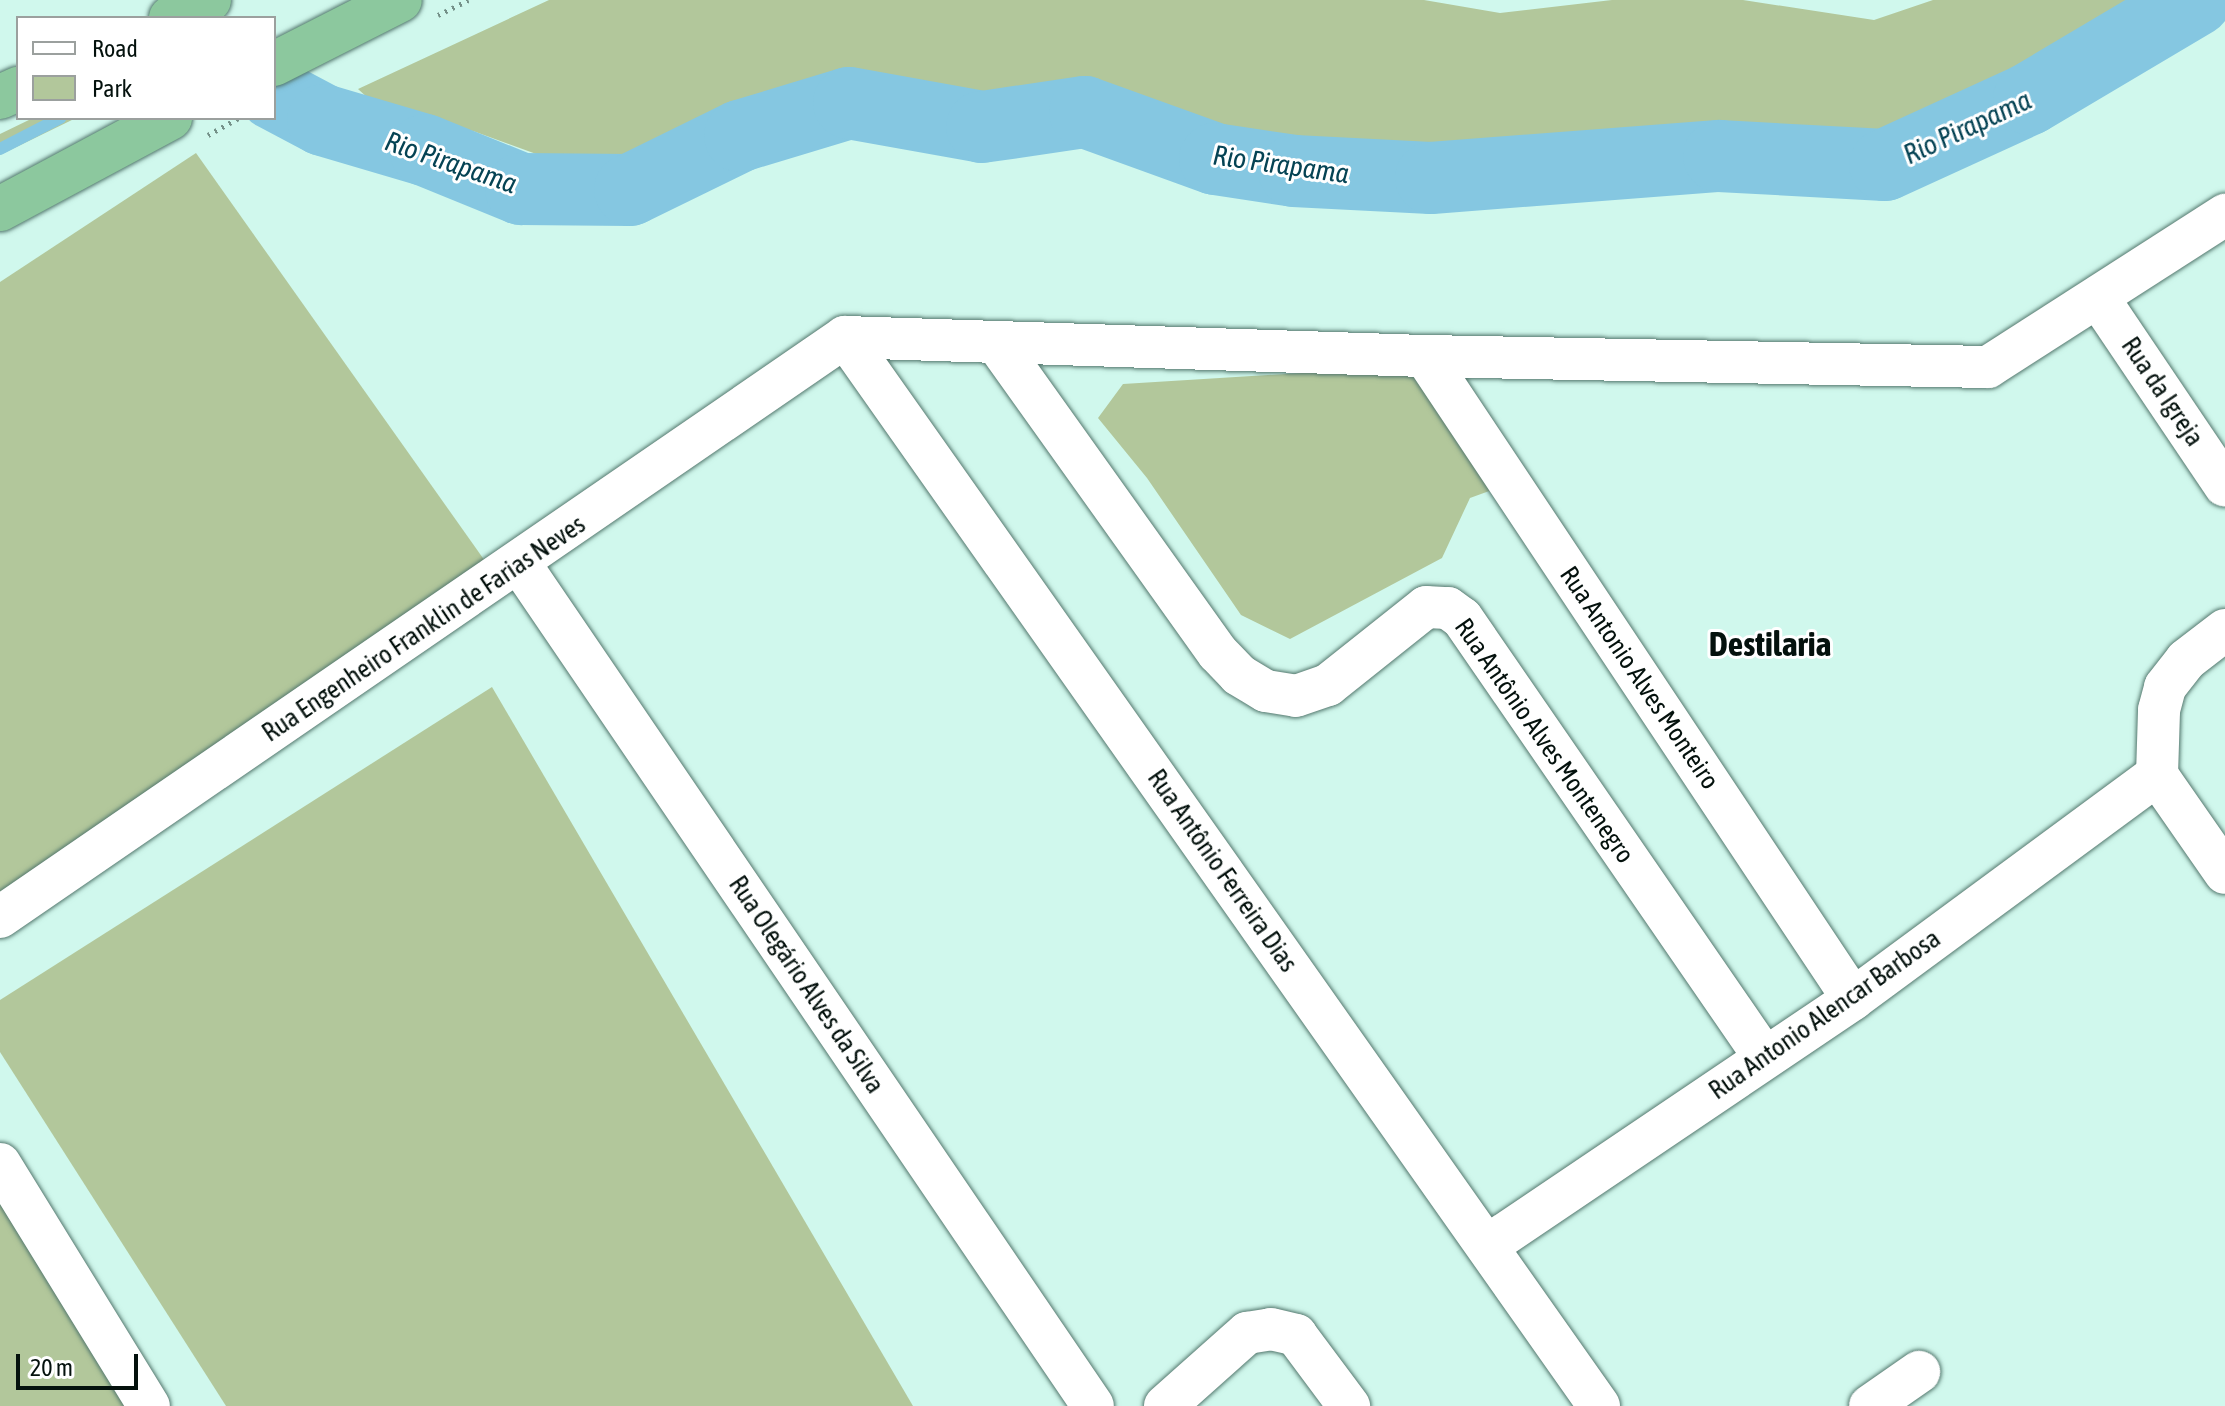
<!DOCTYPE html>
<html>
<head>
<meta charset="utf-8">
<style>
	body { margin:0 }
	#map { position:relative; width:2225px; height:1406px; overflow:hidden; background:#d0f8ed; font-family:"Asap Condensed",sans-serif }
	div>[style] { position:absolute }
	.green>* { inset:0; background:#b2c79b }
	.stream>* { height:12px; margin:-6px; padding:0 6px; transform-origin:6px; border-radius:6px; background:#85c7e1 }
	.river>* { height:72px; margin:-36px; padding:0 36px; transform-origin:36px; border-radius:36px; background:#85c7e1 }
	.path>* { height:5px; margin-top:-2.5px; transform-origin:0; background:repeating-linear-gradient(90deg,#749088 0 2px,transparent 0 8px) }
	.roads { filter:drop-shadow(0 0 2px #54786e) drop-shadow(0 0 2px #54786e) }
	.minor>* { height:42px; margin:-21px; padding:0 21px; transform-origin:21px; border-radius:21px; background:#fff }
	.trunk>* { height:44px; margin:-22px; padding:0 22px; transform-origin:22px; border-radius:22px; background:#8cc89e }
	span { translate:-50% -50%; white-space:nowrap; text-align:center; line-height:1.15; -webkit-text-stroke:6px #fff; paint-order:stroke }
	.street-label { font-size:26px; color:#04110d }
	.water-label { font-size:28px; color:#054354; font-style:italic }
	.district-label { font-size:34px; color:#04110d; font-weight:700 }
	.legend { position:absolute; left:16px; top:16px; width:260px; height:104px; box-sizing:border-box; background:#fff; border:2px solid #9ba09e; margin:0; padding:10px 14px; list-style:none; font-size:24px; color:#04110d }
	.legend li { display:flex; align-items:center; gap:16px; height:40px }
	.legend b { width:40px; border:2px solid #9ba09e }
	.scale { position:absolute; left:16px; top:1354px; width:122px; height:36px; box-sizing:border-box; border:4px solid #04110d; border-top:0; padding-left:10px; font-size:24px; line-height:28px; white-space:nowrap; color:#04110d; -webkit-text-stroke:6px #fff; paint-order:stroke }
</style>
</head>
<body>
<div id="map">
	<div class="green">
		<div style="clip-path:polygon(549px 0,1424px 0,1500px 13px,1612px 0,1743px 0,1874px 20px,1933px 0,2146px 0,1899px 132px,1633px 138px,1366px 156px,1188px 129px,1091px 88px,995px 96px,880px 80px,811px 78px,726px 122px,606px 170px,550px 159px,473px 131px,393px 121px,358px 89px)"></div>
		<div style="clip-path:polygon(33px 118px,76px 118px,0 155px,0 134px)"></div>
		<div style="clip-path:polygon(196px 153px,485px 561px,0 895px,0 282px)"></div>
		<div style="clip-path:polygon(1414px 366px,1492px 490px,1470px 498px,1442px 558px,1290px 639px,1241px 615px,1147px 478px,1098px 418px,1123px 384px)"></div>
		<div style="clip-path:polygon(492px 687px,913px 1406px,226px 1406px,0 1052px,0 1000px)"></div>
		<div style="clip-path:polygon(0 1165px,147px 1406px,0 1406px)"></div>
	</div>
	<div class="stream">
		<div style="left:0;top:149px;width:68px;rotate:-27.3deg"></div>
	</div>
	<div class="river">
		<div style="left:274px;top:94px;width:55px;rotate:28deg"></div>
		<div style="left:323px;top:120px;width:106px;rotate:16.4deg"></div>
		<div style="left:425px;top:150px;width:104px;rotate:22.1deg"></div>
		<div style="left:521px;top:189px;width:109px;rotate:0.5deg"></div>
		<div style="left:630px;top:190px;width:123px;rotate:-26.1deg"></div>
		<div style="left:740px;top:136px;width:114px;rotate:-16.8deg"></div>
		<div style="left:849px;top:103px;width:135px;rotate:10.2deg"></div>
		<div style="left:982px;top:127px;width:104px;rotate:-8.3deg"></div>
		<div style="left:1085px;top:112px;width:138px;rotate:19.9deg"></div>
		<div style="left:1215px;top:159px;width:80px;rotate:8.6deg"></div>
		<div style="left:1294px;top:171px;width:137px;rotate:2.9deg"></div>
		<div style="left:1431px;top:178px;width:289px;rotate:-4.4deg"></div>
		<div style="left:1719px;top:156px;width:166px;rotate:3.1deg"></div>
		<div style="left:1885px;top:165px;width:158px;rotate:-24.6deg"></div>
		<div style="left:2029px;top:99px;width:194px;rotate:-30.7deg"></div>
	</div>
	<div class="path">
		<div style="left:438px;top:15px;width:34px;rotate:-26deg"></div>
		<div style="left:208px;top:135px;width:35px;rotate:-29deg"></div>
	</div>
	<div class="roads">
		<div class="minor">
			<div style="left:2099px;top:299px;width:225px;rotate:56deg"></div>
			<div style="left:845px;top:337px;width:580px;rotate:1.88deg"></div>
			<div style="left:1425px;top:356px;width:563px;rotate:1.12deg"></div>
			<div style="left:1988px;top:367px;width:282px;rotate:-32.7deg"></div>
			<div style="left:845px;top:337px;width:1308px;rotate:54.8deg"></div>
			<div style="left:996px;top:342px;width:382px;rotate:54.5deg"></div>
			<div style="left:1218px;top:653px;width:30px;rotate:46deg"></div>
			<div style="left:1239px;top:675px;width:31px;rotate:31deg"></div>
			<div style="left:1266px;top:691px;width:30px;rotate:9deg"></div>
			<div style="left:1296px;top:696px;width:34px;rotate:-19deg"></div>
			<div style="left:1328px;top:685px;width:125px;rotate:-38.5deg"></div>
			<div style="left:1426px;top:607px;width:22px;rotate:3deg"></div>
			<div style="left:1448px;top:608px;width:17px;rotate:36deg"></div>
			<div style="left:1462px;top:618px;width:534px;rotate:55.45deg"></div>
			<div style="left:1425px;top:356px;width:772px;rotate:56.35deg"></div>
			<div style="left:520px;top:564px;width:1018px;rotate:55.76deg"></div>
			<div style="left:2157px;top:775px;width:65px;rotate:-88.2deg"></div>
			<div style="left:2159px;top:710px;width:24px;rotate:-75deg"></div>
			<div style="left:2165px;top:687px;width:34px;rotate:-52deg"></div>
			<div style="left:2186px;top:660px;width:49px;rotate:-37.6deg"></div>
			<div style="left:2157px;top:775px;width:119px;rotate:55.2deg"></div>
			<div style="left:0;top:917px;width:1025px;rotate:-34.47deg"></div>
			<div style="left:0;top:1164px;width:284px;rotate:58.4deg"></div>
			<div style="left:1487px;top:1246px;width:442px;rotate:-34deg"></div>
			<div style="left:1853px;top:999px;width:378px;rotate:-36.4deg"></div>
			<div style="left:1165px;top:1406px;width:110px;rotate:-41.7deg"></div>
			<div style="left:1247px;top:1333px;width:24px;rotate:-9deg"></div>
			<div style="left:1271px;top:1329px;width:26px;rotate:13deg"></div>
			<div style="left:1296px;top:1335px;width:89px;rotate:53.3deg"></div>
			<div style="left:1870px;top:1406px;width:60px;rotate:-34.8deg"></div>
		</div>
		<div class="trunk">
			<div style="left:171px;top:18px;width:42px;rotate:-25.3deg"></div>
			<div style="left:274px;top:64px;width:141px;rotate:-26.9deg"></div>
			<div style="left:0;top:97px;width:20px;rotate:-24deg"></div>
			<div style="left:0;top:209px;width:193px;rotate:-28.2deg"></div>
		</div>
	</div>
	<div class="street-label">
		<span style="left:2162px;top:392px;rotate:56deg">Rua da Igreja</span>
		<span style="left:424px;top:629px;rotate:-34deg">Rua Engenheiro Franklin de Farias Neves</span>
		<span style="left:1639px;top:678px;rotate:56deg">Rua Antonio Alves Monteiro</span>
		<span style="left:1544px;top:741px;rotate:55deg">Rua Antônio Alves Montenegro</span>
		<span style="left:1222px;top:871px;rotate:55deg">Rua Antônio Ferreira Dias</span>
		<span style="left:806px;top:985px;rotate:56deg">Rua Olegário Alves da Silva</span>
		<span style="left:1825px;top:1015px;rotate:-35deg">Rua Antonio Alencar Barbosa</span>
	</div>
	<div class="water-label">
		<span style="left:1967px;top:127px;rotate:-25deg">Rio Pirapama</span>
		<span style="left:451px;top:162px;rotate:19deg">Rio Pirapama</span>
		<span style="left:1281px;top:164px;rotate:8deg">Rio Pirapama</span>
	</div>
	<div class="district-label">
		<span style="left:1770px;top:644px">Destilaria</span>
	</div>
	<ul class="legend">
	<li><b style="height:10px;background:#fff"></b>Road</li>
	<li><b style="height:22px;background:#b2c79b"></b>Park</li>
	</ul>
	<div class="scale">20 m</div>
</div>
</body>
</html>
